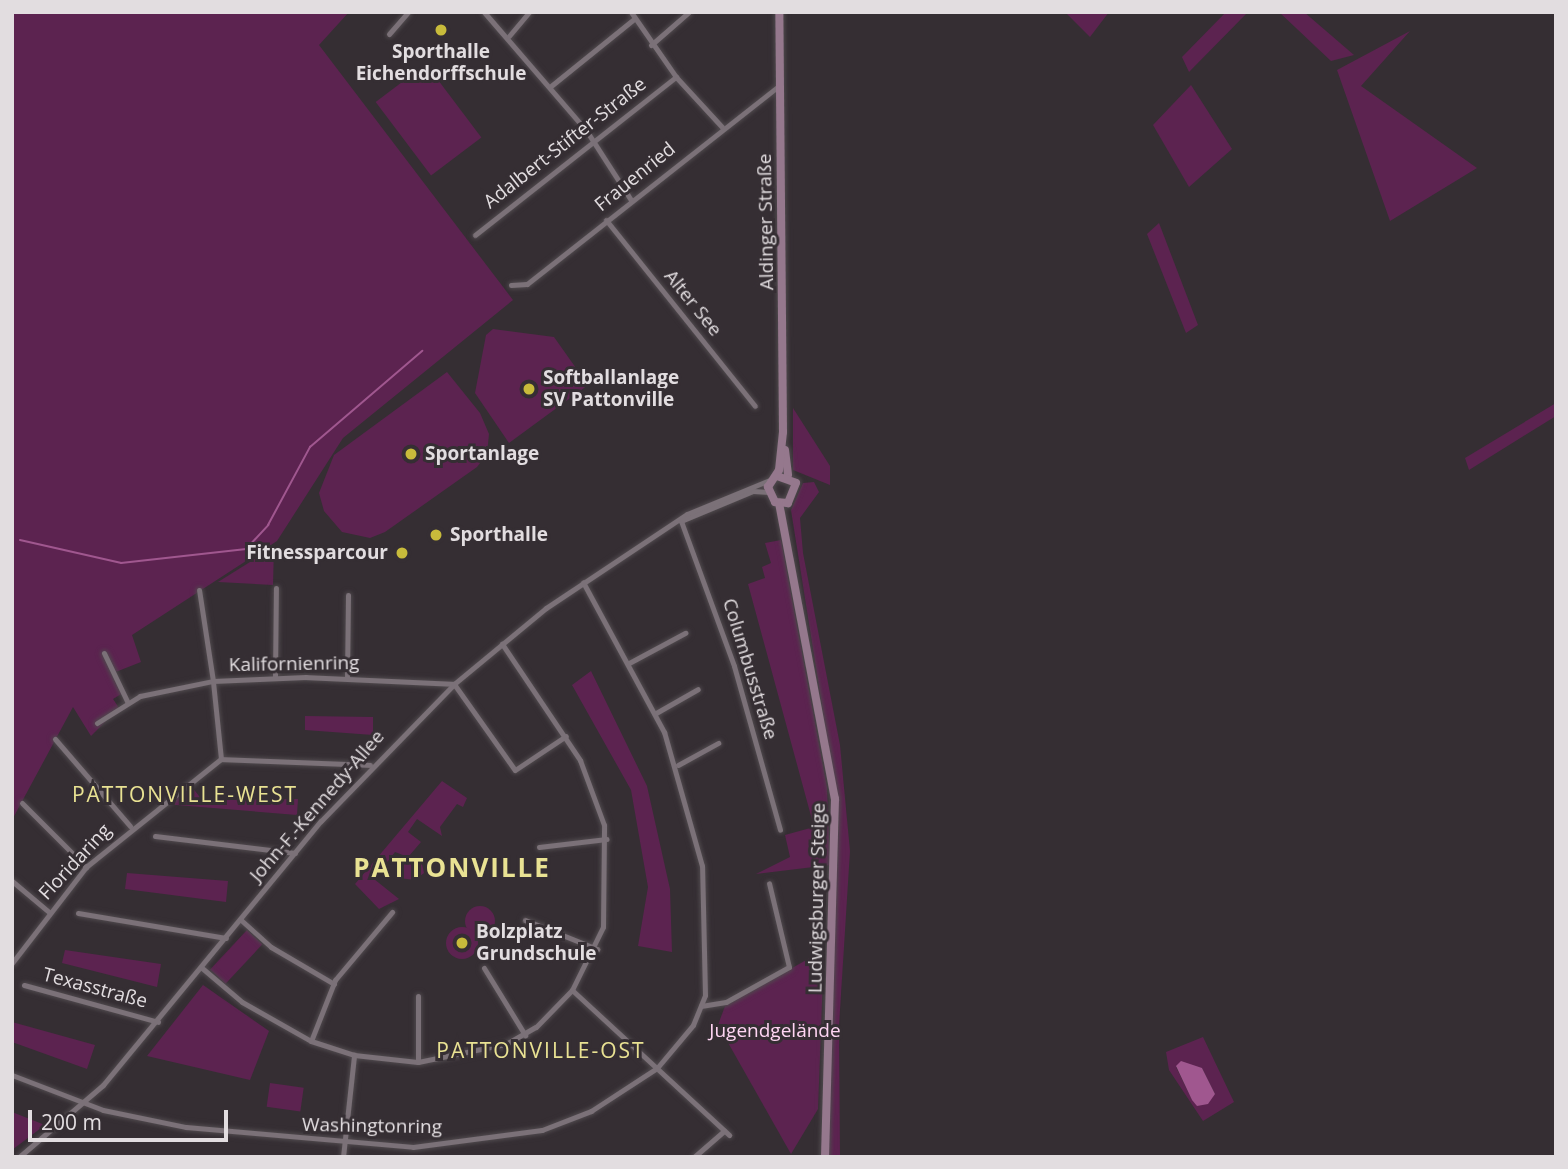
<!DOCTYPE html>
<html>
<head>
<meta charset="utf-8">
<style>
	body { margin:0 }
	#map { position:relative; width:1568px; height:1169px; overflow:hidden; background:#352e33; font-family:"Open Sans",sans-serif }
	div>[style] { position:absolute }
	.green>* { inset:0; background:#5c2350; transform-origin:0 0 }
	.round { border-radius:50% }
	.water>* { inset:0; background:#a0578f }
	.stream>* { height:2px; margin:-1px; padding:0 1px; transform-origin:1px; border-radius:1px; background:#a0578f }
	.roads { filter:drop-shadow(0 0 2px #504a4e) drop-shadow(0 0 2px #504a4e) }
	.minor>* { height:5px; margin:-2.5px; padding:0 2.5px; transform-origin:2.5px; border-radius:2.5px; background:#7b7178 }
	.secondary>* { height:8px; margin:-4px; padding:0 4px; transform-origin:4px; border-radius:4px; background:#95788d }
	.dots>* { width:19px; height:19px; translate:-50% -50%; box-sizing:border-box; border:4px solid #352e33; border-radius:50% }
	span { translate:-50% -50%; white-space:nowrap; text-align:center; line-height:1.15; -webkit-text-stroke:6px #352e33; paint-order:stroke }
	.poi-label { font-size:19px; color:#e2dde0; font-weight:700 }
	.left { translate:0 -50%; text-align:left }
	.right { translate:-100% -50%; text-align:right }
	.street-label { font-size:19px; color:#e2dde0 }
	.park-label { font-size:19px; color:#ffd5f3 }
	.neighbourhood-label { font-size:21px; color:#e9e293; letter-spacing:2px }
	.district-label { font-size:26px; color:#e9e293; font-weight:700; letter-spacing:2px }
	.frame { position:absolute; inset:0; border:14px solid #e2dde0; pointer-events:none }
	.scale { position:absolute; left:28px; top:1110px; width:200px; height:32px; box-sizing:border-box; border:4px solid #e2dde0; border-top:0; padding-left:9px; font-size:21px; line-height:24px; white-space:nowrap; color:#e2dde0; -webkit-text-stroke:5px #352e33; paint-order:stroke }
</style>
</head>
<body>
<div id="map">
	<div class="green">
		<div style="clip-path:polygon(12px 12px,349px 12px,319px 45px,513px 300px,343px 438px,277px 541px,132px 635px,141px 662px,113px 673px,123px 693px,113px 699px,119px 708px,91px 736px,73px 707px,12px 820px)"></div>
		<div style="clip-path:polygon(1065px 12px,1109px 12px,1090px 37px)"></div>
		<div style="clip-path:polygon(1226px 12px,1248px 12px,1189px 72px,1182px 57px)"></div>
		<div style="clip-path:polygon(1279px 12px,1304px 12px,1354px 55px,1331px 61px)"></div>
		<div style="clip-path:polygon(1410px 31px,1361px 86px,1477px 168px,1390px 221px,1337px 70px)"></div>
		<div style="left:426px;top:64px;width:92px;height:63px;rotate:53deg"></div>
		<div style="clip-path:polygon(1191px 85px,1232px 149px,1189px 187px,1153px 125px)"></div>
		<div style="clip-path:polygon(1159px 223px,1198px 325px,1186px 333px,1147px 234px)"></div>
		<div style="clip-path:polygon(493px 329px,554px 337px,588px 385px,509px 443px,475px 393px,486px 335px)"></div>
		<div style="clip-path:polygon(447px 372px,480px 413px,489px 434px,487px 454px,477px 467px,385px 532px,370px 538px,342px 532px,324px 511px,319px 493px,334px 455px)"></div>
		<div style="clip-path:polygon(1556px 403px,1556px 416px,1469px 470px,1465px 458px)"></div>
		<div style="clip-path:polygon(793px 408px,830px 466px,830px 485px,793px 470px)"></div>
		<div style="clip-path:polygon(814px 482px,819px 492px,800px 518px,803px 553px,840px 745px,850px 851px,839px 1026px,840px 1157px,827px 1157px,839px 813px,791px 510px,803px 483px)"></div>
		<div style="clip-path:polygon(781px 540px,827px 787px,830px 865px,756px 874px,790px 857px,785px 835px,814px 827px,748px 584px,765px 578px,762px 567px,771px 563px,765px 543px)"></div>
		<div style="clip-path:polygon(274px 547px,273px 585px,218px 582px)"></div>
		<div style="clip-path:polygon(591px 671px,647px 786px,670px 889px,672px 952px,638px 946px,648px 887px,631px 790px,572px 685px)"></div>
		<div style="clip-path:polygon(305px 716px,373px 717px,373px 735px,305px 730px)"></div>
		<div style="clip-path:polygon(442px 781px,467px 798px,463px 807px,457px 804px,440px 827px,442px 836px,417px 819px,408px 832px,421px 842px,409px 856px,421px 860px,424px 873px,415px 880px,399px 878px,396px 865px,408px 857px,395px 852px,374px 879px,399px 899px,379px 909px,355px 884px)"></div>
		<div style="clip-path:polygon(189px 783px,202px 800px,298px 799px,297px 815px,164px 804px)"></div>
		<div style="clip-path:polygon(127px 873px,228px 881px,226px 902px,125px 889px)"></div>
		<div class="round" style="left:465px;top:906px;width:30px;height:30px"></div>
		<div class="round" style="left:446px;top:927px;width:32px;height:32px"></div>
		<div style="left:247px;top:930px;width:21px;height:54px;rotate:43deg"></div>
		<div style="clip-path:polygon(65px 950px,161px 964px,157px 987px,62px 963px)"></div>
		<div style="clip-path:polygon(824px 950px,818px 1109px,791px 1154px,718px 1025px,725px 1006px)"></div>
		<div style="clip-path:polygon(203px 985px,269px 1031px,250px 1080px,147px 1056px)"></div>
		<div style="clip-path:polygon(12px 1022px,95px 1045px,87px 1069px,12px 1042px)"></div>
		<div style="clip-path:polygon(evenodd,1203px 1037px,1234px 1102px,1203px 1121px,1169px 1070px,1166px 1052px,1203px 1037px,1176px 1067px,1202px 1068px,1215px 1094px,1192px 1100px,1176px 1067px)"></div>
		<div style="left:270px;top:1083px;width:34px;height:24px;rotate:8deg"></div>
		<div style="clip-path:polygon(12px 1112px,45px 1125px,12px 1150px)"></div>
	</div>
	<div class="water">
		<div style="clip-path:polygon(1181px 1061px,1202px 1068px,1215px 1094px,1208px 1104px,1197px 1106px,1192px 1100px,1176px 1066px)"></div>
	</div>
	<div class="stream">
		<div style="left:20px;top:540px;width:104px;rotate:12.8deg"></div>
		<div style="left:121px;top:563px;width:126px;rotate:-6.4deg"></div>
		<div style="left:246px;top:549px;width:33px;rotate:-47deg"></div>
		<div style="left:268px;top:525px;width:89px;rotate:-61.7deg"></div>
		<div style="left:310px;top:447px;width:148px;rotate:-40.6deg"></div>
	</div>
	<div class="roads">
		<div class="minor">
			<div style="left:484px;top:12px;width:156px;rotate:49.2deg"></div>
			<div style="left:586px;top:130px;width:83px;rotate:57.3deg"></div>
			<div style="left:631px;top:12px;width:79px;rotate:55.3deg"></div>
			<div style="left:676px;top:77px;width:68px;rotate:47.4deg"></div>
			<div style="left:389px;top:34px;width:29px;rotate:-49deg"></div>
			<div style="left:509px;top:36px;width:31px;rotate:-50deg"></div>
			<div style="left:651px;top:45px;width:50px;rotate:-41deg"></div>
			<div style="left:551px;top:86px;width:107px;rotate:-38.9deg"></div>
			<div style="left:606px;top:220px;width:238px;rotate:51.3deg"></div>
			<div style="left:475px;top:235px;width:256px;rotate:-38.2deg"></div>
			<div style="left:511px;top:285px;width:16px;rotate:-4deg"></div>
			<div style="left:527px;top:284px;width:320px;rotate:-38.2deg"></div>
			<div style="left:681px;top:521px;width:154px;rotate:69.9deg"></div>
			<div style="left:734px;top:666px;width:170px;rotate:74.3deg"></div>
			<div style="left:681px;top:521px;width:78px;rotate:-22.6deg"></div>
			<div style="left:753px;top:491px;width:16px;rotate:4deg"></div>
			<div style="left:104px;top:653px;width:55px;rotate:64.4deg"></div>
			<div style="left:629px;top:663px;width:64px;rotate:-28.2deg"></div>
			<div style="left:275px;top:677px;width:89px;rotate:-89.4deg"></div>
			<div style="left:347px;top:678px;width:83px;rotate:-89.3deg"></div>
			<div style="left:656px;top:713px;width:48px;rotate:-29.7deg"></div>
			<div style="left:97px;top:723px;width:51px;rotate:-32.1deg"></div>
			<div style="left:140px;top:696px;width:75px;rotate:-11.6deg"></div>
			<div style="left:213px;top:681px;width:92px;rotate:-98.7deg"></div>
			<div style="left:55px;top:739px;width:115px;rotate:49.2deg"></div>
			<div style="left:221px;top:759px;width:78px;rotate:-95.9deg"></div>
			<div style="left:213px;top:681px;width:93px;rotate:-2.5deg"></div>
			<div style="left:306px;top:677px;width:148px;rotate:2.7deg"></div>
			<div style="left:454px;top:684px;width:105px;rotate:54.7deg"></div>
			<div style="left:515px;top:770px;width:61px;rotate:-33.7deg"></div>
			<div style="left:678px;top:765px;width:46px;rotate:-28.8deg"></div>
			<div style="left:22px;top:803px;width:91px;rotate:45deg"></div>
			<div style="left:155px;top:836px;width:141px;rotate:6.9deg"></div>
			<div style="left:539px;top:847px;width:68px;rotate:-6.7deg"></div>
			<div style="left:12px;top:881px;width:48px;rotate:40deg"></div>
			<div style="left:78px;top:913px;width:150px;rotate:9.6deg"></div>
			<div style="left:241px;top:920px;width:40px;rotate:42deg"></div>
			<div style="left:271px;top:947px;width:73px;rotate:30.4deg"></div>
			<div style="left:525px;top:920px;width:78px;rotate:21.9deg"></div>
			<div style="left:12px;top:963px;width:121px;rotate:-52.4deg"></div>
			<div style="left:86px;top:867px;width:173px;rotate:-38.7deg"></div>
			<div style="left:221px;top:759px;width:149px;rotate:2.3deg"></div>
			<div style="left:202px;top:968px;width:52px;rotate:40.4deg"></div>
			<div style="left:242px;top:1002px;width:79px;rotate:29.5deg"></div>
			<div style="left:311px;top:1041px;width:45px;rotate:18deg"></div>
			<div style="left:354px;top:1055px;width:64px;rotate:6.2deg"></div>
			<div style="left:418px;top:1062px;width:90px;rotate:-11.6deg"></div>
			<div style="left:506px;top:1044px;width:34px;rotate:-30deg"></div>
			<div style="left:536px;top:1027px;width:52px;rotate:-45.8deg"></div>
			<div style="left:572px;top:990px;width:70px;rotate:-63.8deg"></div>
			<div style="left:603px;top:927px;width:102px;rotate:-89.4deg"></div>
			<div style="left:604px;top:825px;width:69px;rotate:-110.3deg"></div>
			<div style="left:580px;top:760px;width:140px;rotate:-123.9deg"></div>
			<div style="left:484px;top:968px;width:79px;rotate:58.5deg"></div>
			<div style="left:24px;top:985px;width:139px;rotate:15.4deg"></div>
			<div style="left:572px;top:990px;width:214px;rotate:42.7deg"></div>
			<div style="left:701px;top:1006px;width:25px;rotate:-9deg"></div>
			<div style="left:726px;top:1002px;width:72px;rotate:-29.1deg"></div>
			<div style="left:789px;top:967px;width:86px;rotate:-103.4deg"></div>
			<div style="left:311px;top:1041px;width:66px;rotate:-68.5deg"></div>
			<div style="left:335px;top:980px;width:89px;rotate:-50deg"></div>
			<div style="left:418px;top:1062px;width:66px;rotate:-90deg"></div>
			<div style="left:12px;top:1075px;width:97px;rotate:21deg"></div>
			<div style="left:103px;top:1110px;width:85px;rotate:11.6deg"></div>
			<div style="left:186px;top:1127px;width:228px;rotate:5deg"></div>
			<div style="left:413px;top:1147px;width:130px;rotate:-7.5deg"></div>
			<div style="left:542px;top:1130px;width:53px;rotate:-21.2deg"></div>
			<div style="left:591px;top:1111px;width:79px;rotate:-33.1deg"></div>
			<div style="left:657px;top:1068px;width:56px;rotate:-50.1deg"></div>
			<div style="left:693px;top:1025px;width:32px;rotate:-68deg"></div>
			<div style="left:705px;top:995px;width:129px;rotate:-91.3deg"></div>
			<div style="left:702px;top:866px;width:139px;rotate:-105.8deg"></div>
			<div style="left:664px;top:732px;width:170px;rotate:-118.4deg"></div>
			<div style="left:19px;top:1157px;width:111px;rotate:-40.6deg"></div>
			<div style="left:103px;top:1085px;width:342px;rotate:-50.5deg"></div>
			<div style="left:321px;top:821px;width:191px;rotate:-45.8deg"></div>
			<div style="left:454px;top:684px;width:119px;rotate:-39.6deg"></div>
			<div style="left:546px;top:608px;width:169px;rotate:-33.7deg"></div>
			<div style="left:687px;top:514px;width:92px;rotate:-22.4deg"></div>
			<div style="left:343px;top:1157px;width:103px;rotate:-83.8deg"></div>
			<div style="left:694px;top:1157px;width:40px;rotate:-41deg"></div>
		</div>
		<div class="secondary">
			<div style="left:785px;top:450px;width:25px;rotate:83deg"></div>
			<div style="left:777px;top:476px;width:20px;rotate:20deg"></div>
			<div style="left:796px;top:483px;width:22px;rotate:112deg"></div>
			<div style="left:788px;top:503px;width:13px;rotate:-176deg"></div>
			<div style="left:775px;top:502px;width:17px;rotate:-115deg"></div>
			<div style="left:768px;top:487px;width:20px;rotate:-57deg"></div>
			<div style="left:779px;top:470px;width:38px;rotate:-84deg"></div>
			<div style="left:783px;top:432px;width:420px;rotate:-90.5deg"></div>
			<div style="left:779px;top:503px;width:301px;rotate:79.3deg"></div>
			<div style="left:835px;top:799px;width:358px;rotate:91.6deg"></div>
		</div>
	</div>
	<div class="dots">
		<div style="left:441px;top:30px;background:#c8bb3b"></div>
		<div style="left:529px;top:389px;background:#c8bb3b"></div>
		<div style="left:411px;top:454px;background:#c8bb3b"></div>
		<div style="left:436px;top:535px;background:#c8bb3b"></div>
		<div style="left:402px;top:553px;background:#c8bb3b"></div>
		<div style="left:462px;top:943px;background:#c8bb3b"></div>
	</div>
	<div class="poi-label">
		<span style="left:441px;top:63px">Sporthalle<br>Eichendorffschule</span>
		<span class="left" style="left:543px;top:389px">Softballanlage<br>SV Pattonville</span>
		<span class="left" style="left:425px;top:454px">Sportanlage</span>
		<span class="left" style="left:450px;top:535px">Sporthalle</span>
		<span class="right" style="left:388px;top:553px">Fitnessparcour</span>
		<span class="left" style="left:476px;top:943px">Bolzplatz<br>Grundschule</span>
	</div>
	<div class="street-label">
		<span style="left:565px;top:143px;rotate:-38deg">Adalbert-Stifter-Straße</span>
		<span style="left:635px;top:177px;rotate:-39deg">Frauenried</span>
		<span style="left:766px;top:222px;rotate:-91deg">Aldinger Straße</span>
		<span style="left:693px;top:303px;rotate:51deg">Alter See</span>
		<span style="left:294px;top:664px;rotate:-1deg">Kalifornienring</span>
		<span style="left:750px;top:669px;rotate:73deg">Columbusstraße</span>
		<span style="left:317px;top:806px;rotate:-49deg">John-F.-Kennedy-Allee</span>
		<span style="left:75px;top:862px;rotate:-47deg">Floridaring</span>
		<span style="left:817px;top:898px;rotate:-89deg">Ludwigsburger Steige</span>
		<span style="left:95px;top:988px;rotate:15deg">Texasstraße</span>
		<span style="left:372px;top:1126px;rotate:1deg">Washingtonring</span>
	</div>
	<div class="park-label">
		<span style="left:775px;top:1031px">Jugendgelände</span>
	</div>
	<div class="neighbourhood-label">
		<span style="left:185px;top:794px">PATTONVILLE-WEST</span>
		<span style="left:541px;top:1050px">PATTONVILLE-OST</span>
	</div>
	<div class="district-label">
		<span style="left:452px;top:868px">PATTONVILLE</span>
	</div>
	<div class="frame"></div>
	<div class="scale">200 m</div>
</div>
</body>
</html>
